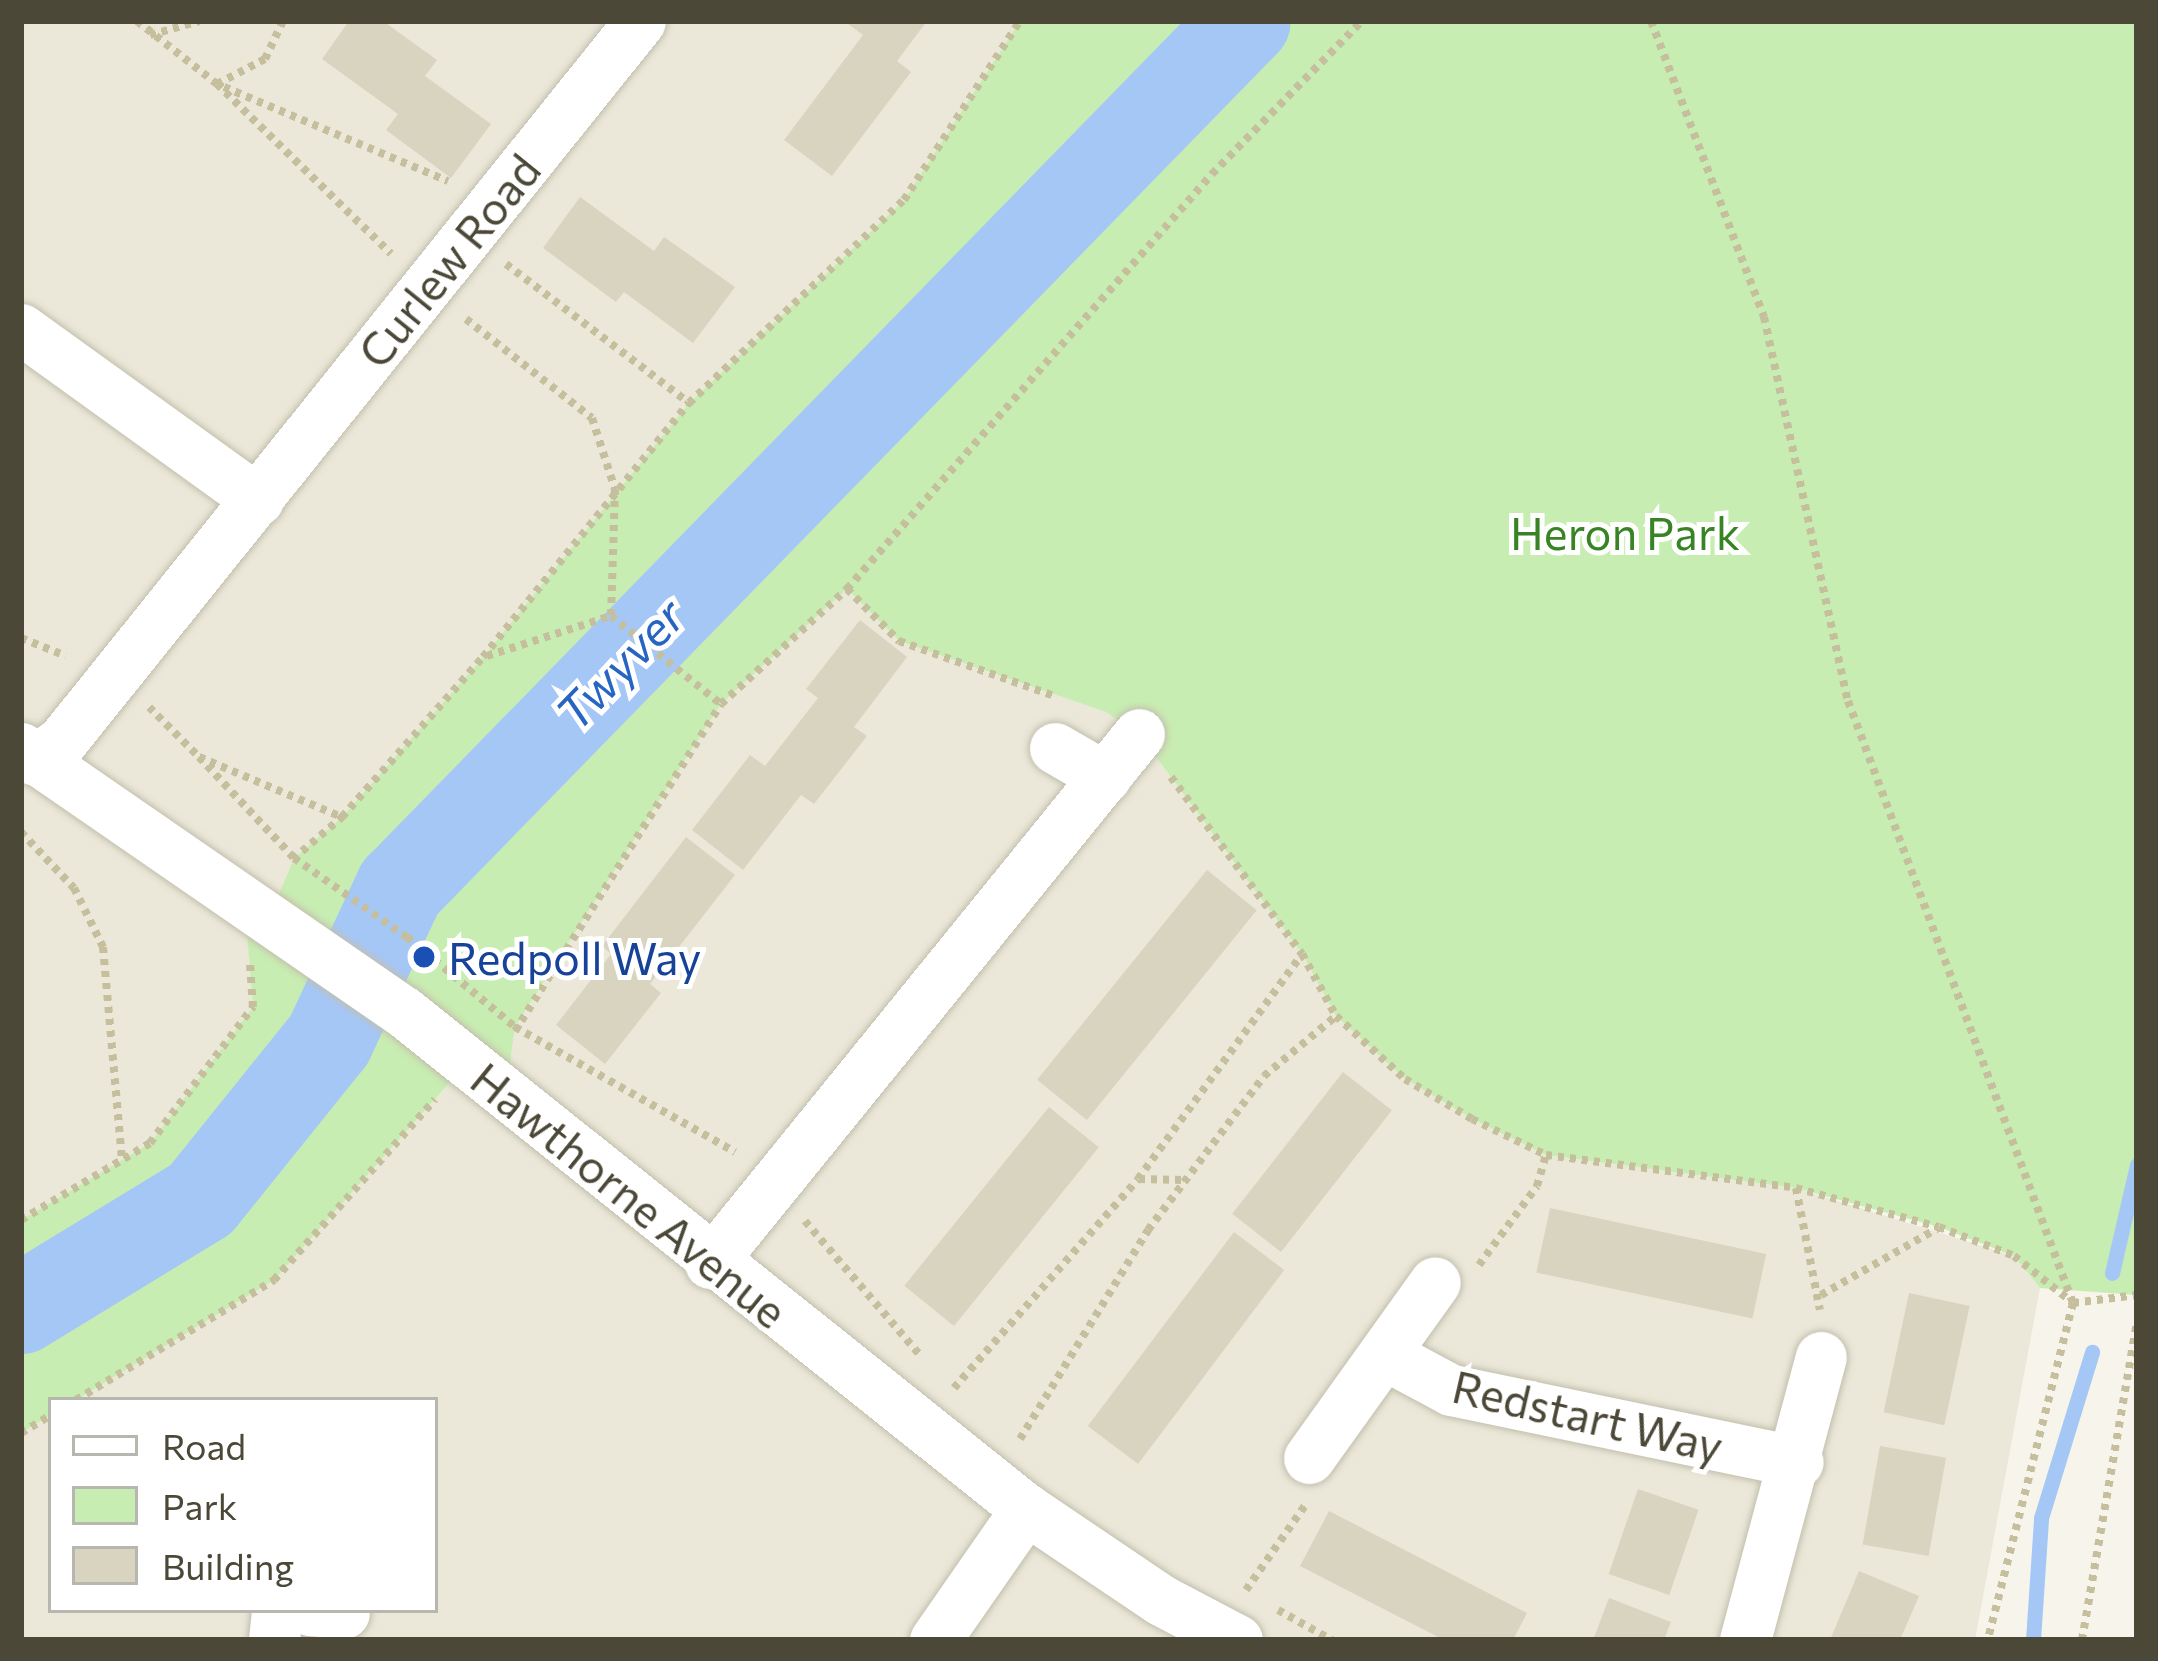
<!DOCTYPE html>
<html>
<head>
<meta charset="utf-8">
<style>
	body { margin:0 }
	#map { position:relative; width:2158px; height:1661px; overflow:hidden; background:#f7f5eb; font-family:Commissioner,sans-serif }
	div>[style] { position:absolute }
	.residential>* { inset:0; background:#ebe8d9 }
	.green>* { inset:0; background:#c8edb2 }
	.stream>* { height:15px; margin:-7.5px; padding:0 7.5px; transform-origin:7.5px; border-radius:7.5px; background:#a5c7f6 }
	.river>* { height:90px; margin:-45px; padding:0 45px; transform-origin:45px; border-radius:45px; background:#a5c7f6 }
	.building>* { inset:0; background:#d9d4c0; transform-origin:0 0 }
	.path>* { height:8px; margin-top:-4px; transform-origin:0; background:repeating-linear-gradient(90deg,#c6bf9d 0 6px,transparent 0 12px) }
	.roads { filter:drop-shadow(0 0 3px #c3bfad) drop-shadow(0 0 3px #c3bfad) }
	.minor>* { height:51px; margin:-25.5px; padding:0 25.5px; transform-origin:25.5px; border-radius:25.5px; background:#fff }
	.dots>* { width:33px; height:33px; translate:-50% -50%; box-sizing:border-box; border:6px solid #fff; border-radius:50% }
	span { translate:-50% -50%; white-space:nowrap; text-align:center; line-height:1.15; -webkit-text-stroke:10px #fff; paint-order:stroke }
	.street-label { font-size:45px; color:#4c4838 }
	.park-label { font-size:45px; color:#388425 }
	.transit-label { font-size:45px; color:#164399 }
	.left { translate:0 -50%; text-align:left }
	.water-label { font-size:48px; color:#2765c2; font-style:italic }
	.frame { position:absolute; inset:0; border:24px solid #4c4838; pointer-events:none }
	.legend { position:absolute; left:48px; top:1397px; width:390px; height:216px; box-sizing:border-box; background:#fff; border:3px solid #b7b6af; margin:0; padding:15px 21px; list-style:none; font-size:36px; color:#4c4838 }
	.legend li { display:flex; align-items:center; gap:24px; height:60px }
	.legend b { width:60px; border:3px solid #b7b6af }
</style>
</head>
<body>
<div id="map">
	<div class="residential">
		<div style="clip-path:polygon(21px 21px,1020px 21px,904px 200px,689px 403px,483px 657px,342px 817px,294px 858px,271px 914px,245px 898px,253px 1007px,150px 1143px,21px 1220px)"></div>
		<div style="clip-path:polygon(847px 589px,899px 641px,1106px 712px,1139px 734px,1302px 954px,1336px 1016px,1405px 1079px,1472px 1119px,1546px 1155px,1796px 1188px,2014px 1256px,2040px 1288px,1975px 1640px,21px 1640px,21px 1433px,51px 1415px,51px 1610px,435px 1610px,435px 1400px,76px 1400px,274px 1279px,468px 1062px,506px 1092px,515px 1027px,721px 704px)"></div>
	</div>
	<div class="green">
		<div style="clip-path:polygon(1020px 21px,2137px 21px,2137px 1295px,2040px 1288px,2014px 1256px,1939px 1227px,1796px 1188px,1546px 1155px,1472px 1119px,1405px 1079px,1336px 1016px,1302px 954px,1139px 734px,1106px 712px,899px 641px,847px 589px,721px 704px,515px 1027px,506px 1092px,468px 1062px,274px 1280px,76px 1400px,51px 1400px,51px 1415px,21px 1433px,21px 1220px,150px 1143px,253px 1007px,244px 897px,271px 913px,294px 858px,342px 817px,483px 657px,689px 403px,904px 200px)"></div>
	</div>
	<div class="stream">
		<div style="left:2112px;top:1273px;width:111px;rotate:-77deg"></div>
		<div style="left:2033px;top:1640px;width:122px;rotate:-86.2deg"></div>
		<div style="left:2041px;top:1518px;width:174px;rotate:-72.9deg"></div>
	</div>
	<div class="river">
		<div style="left:21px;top:1309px;width:211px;rotate:-31.4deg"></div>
		<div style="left:201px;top:1199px;width:204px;rotate:-51.2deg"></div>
		<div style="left:329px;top:1040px;width:168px;rotate:-65deg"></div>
		<div style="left:400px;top:888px;width:1211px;rotate:-45.7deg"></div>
	</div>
	<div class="building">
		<div style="clip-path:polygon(349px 21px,383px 21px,437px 60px,425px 76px,491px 124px,451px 178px,386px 130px,398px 114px,322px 59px)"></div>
		<div style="clip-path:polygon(844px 21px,927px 21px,897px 61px,911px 72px,832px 176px,784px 140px,863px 35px)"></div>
		<div style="clip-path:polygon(580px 197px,654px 251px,664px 237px,735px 287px,693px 343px,624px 292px,616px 302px,543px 248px)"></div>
		<div style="clip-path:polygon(860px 620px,907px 657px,854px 727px,867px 736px,814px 804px,801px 795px,743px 870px,692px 830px,750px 755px,765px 766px,818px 698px,806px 689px)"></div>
		<div style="clip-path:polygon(686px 837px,735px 875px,650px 984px,661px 993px,605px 1064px,556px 1025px,611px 954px,602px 946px)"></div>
		<div style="left:1207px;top:870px;width:64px;height:270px;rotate:39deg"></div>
		<div style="left:1343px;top:1072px;width:62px;height:180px;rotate:38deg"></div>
		<div style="left:1049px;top:1107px;width:64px;height:230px;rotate:39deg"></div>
		<div style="left:1550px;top:1208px;width:221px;height:66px;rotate:12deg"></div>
		<div style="left:1234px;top:1232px;width:63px;height:243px;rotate:37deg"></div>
		<div style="left:1909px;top:1293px;width:62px;height:122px;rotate:12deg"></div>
		<div style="left:1880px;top:1446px;width:67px;height:100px;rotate:10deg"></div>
		<div style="left:1638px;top:1489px;width:64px;height:90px;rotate:19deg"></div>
		<div style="clip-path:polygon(1329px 1511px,1527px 1613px,1513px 1640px,1444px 1640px,1300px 1566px)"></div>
		<div style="clip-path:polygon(1859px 1571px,1919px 1596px,1900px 1640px,1830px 1640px)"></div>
		<div style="clip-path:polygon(1609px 1598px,1671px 1622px,1664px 1640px,1593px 1640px)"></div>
	</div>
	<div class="path">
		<div style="left:137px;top:21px;width:102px;rotate:38.2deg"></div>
		<div style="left:217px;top:84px;width:243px;rotate:44.3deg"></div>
		<div style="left:1651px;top:21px;width:317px;rotate:69.1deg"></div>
		<div style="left:1764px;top:317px;width:393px;rotate:77.7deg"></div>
		<div style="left:1848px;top:701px;width:643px;rotate:69.51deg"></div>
		<div style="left:2073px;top:1303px;width:348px;rotate:104.2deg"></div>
		<div style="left:150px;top:35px;width:51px;rotate:-15.9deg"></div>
		<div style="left:217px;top:84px;width:54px;rotate:-27.5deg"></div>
		<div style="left:265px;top:59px;width:42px;rotate:-64.7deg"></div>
		<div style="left:224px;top:87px;width:243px;rotate:22.8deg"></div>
		<div style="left:506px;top:264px;width:230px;rotate:37.2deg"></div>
		<div style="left:466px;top:319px;width:160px;rotate:38.2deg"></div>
		<div style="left:592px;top:418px;width:75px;rotate:72.1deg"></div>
		<div style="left:615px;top:489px;width:127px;rotate:91.8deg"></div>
		<div style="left:611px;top:616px;width:141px;rotate:38.7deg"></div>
		<div style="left:847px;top:589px;width:74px;rotate:45deg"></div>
		<div style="left:899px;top:641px;width:164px;rotate:19.5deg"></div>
		<div style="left:21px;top:638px;width:48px;rotate:21.8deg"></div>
		<div style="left:487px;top:656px;width:130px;rotate:-17.9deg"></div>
		<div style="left:149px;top:707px;width:71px;rotate:45deg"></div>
		<div style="left:199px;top:757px;width:155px;rotate:22.8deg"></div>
		<div style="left:199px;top:757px;width:139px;rotate:46.8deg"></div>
		<div style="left:294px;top:858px;width:138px;rotate:35deg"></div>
		<div style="left:407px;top:937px;width:141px;rotate:39.8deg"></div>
		<div style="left:515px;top:1027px;width:253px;rotate:29.6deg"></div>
		<div style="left:1171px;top:777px;width:220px;rotate:53.5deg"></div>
		<div style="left:1302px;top:954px;width:71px;rotate:61.3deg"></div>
		<div style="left:1336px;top:1016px;width:93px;rotate:42.4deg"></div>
		<div style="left:1405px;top:1079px;width:78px;rotate:30.8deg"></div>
		<div style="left:1472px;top:1119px;width:82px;rotate:25.9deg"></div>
		<div style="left:1546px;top:1155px;width:252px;rotate:7.5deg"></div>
		<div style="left:1796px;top:1188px;width:148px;rotate:15.3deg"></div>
		<div style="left:1939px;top:1227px;width:80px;rotate:21.1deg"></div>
		<div style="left:2014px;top:1256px;width:75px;rotate:38.5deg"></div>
		<div style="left:2073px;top:1303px;width:64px;rotate:-7.1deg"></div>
		<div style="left:21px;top:832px;width:77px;rotate:46.6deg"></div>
		<div style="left:74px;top:888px;width:66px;rotate:63.8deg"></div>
		<div style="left:103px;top:947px;width:214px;rotate:84.9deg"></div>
		<div style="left:293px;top:859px;width:65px;rotate:-40.6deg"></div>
		<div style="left:342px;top:817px;width:213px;rotate:-48.6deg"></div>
		<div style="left:483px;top:657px;width:327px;rotate:-51deg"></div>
		<div style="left:689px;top:403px;width:296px;rotate:-43.4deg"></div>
		<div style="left:904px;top:200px;width:213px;rotate:-57.1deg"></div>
		<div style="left:515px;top:1031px;width:386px;rotate:-57.8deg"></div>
		<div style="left:721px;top:704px;width:171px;rotate:-42.4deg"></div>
		<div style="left:847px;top:589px;width:553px;rotate:-48.67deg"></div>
		<div style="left:1212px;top:174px;width:214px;rotate:-45.6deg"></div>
		<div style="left:1139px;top:1179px;width:45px;rotate:1.3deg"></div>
		<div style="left:1796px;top:1188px;width:124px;rotate:78.9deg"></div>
		<div style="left:21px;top:1220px;width:150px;rotate:-30.8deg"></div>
		<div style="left:150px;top:1143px;width:171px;rotate:-52.9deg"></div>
		<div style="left:253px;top:1007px;width:43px;rotate:-94deg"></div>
		<div style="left:805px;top:1221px;width:177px;rotate:49.4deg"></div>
		<div style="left:1479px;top:1265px;width:98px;rotate:-53.7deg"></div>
		<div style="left:1537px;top:1186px;width:32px;rotate:-74deg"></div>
		<div style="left:1821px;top:1295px;width:135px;rotate:-29.8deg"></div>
		<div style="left:954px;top:1388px;width:278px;rotate:-48.6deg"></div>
		<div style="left:1138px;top:1179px;width:278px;rotate:-53.9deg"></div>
		<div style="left:76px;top:1400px;width:232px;rotate:-31.2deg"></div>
		<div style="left:274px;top:1280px;width:242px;rotate:-48.3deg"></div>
		<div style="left:21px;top:1433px;width:35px;rotate:-31deg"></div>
		<div style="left:1020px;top:1439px;width:245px;rotate:-58.5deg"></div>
		<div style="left:1148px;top:1230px;width:193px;rotate:-53deg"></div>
		<div style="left:1264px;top:1076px;width:94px;rotate:-39.8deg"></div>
		<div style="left:1246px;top:1590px;width:105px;rotate:-55.1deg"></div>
		<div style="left:1278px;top:1610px;width:62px;rotate:29.1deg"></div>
		<div style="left:2082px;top:1640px;width:323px;rotate:-80.2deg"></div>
	</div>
	<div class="roads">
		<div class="minor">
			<div style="left:21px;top:329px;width:292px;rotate:35.8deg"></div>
			<div style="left:21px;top:748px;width:465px;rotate:34.6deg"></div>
			<div style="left:404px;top:1012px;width:796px;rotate:38.63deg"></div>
			<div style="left:1026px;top:1509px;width:163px;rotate:34deg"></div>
			<div style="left:1161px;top:1600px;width:86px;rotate:27.8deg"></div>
			<div style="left:1055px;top:748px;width:58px;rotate:30.1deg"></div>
			<div style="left:35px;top:760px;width:33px;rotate:-35deg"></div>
			<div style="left:62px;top:741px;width:923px;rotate:-51.24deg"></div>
			<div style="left:710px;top:1263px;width:681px;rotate:-50.96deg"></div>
			<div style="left:1384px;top:1354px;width:76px;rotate:28.2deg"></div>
			<div style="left:1451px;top:1390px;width:354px;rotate:11.7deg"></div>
			<div style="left:1309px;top:1458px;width:216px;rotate:-54.4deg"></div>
			<div style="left:309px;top:1610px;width:35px;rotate:5deg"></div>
			<div style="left:274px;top:1640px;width:30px;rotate:-84deg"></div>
			<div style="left:935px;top:1640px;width:160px;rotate:-55.2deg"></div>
			<div style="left:1745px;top:1640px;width:293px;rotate:-75deg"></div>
		</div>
	</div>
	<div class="dots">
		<div style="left:424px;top:957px;background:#1a4fb4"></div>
	</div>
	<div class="street-label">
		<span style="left:448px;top:260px;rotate:-51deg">Curlew Road</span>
		<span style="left:630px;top:1194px;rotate:39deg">Hawthorne Avenue</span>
		<span style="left:1588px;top:1415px;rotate:13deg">Redstart Way</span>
	</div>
	<div class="park-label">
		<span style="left:1625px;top:532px">Heron Park</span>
	</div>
	<div class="transit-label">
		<span class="left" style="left:448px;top:957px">Redpoll Way</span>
	</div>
	<div class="water-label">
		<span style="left:619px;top:663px;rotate:-46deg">Twyver</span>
	</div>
	<div class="frame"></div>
	<ul class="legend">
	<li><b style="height:15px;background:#fff"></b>Road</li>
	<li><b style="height:33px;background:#c8edb2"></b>Park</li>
	<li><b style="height:33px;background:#d9d4c0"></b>Building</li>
	</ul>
</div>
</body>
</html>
